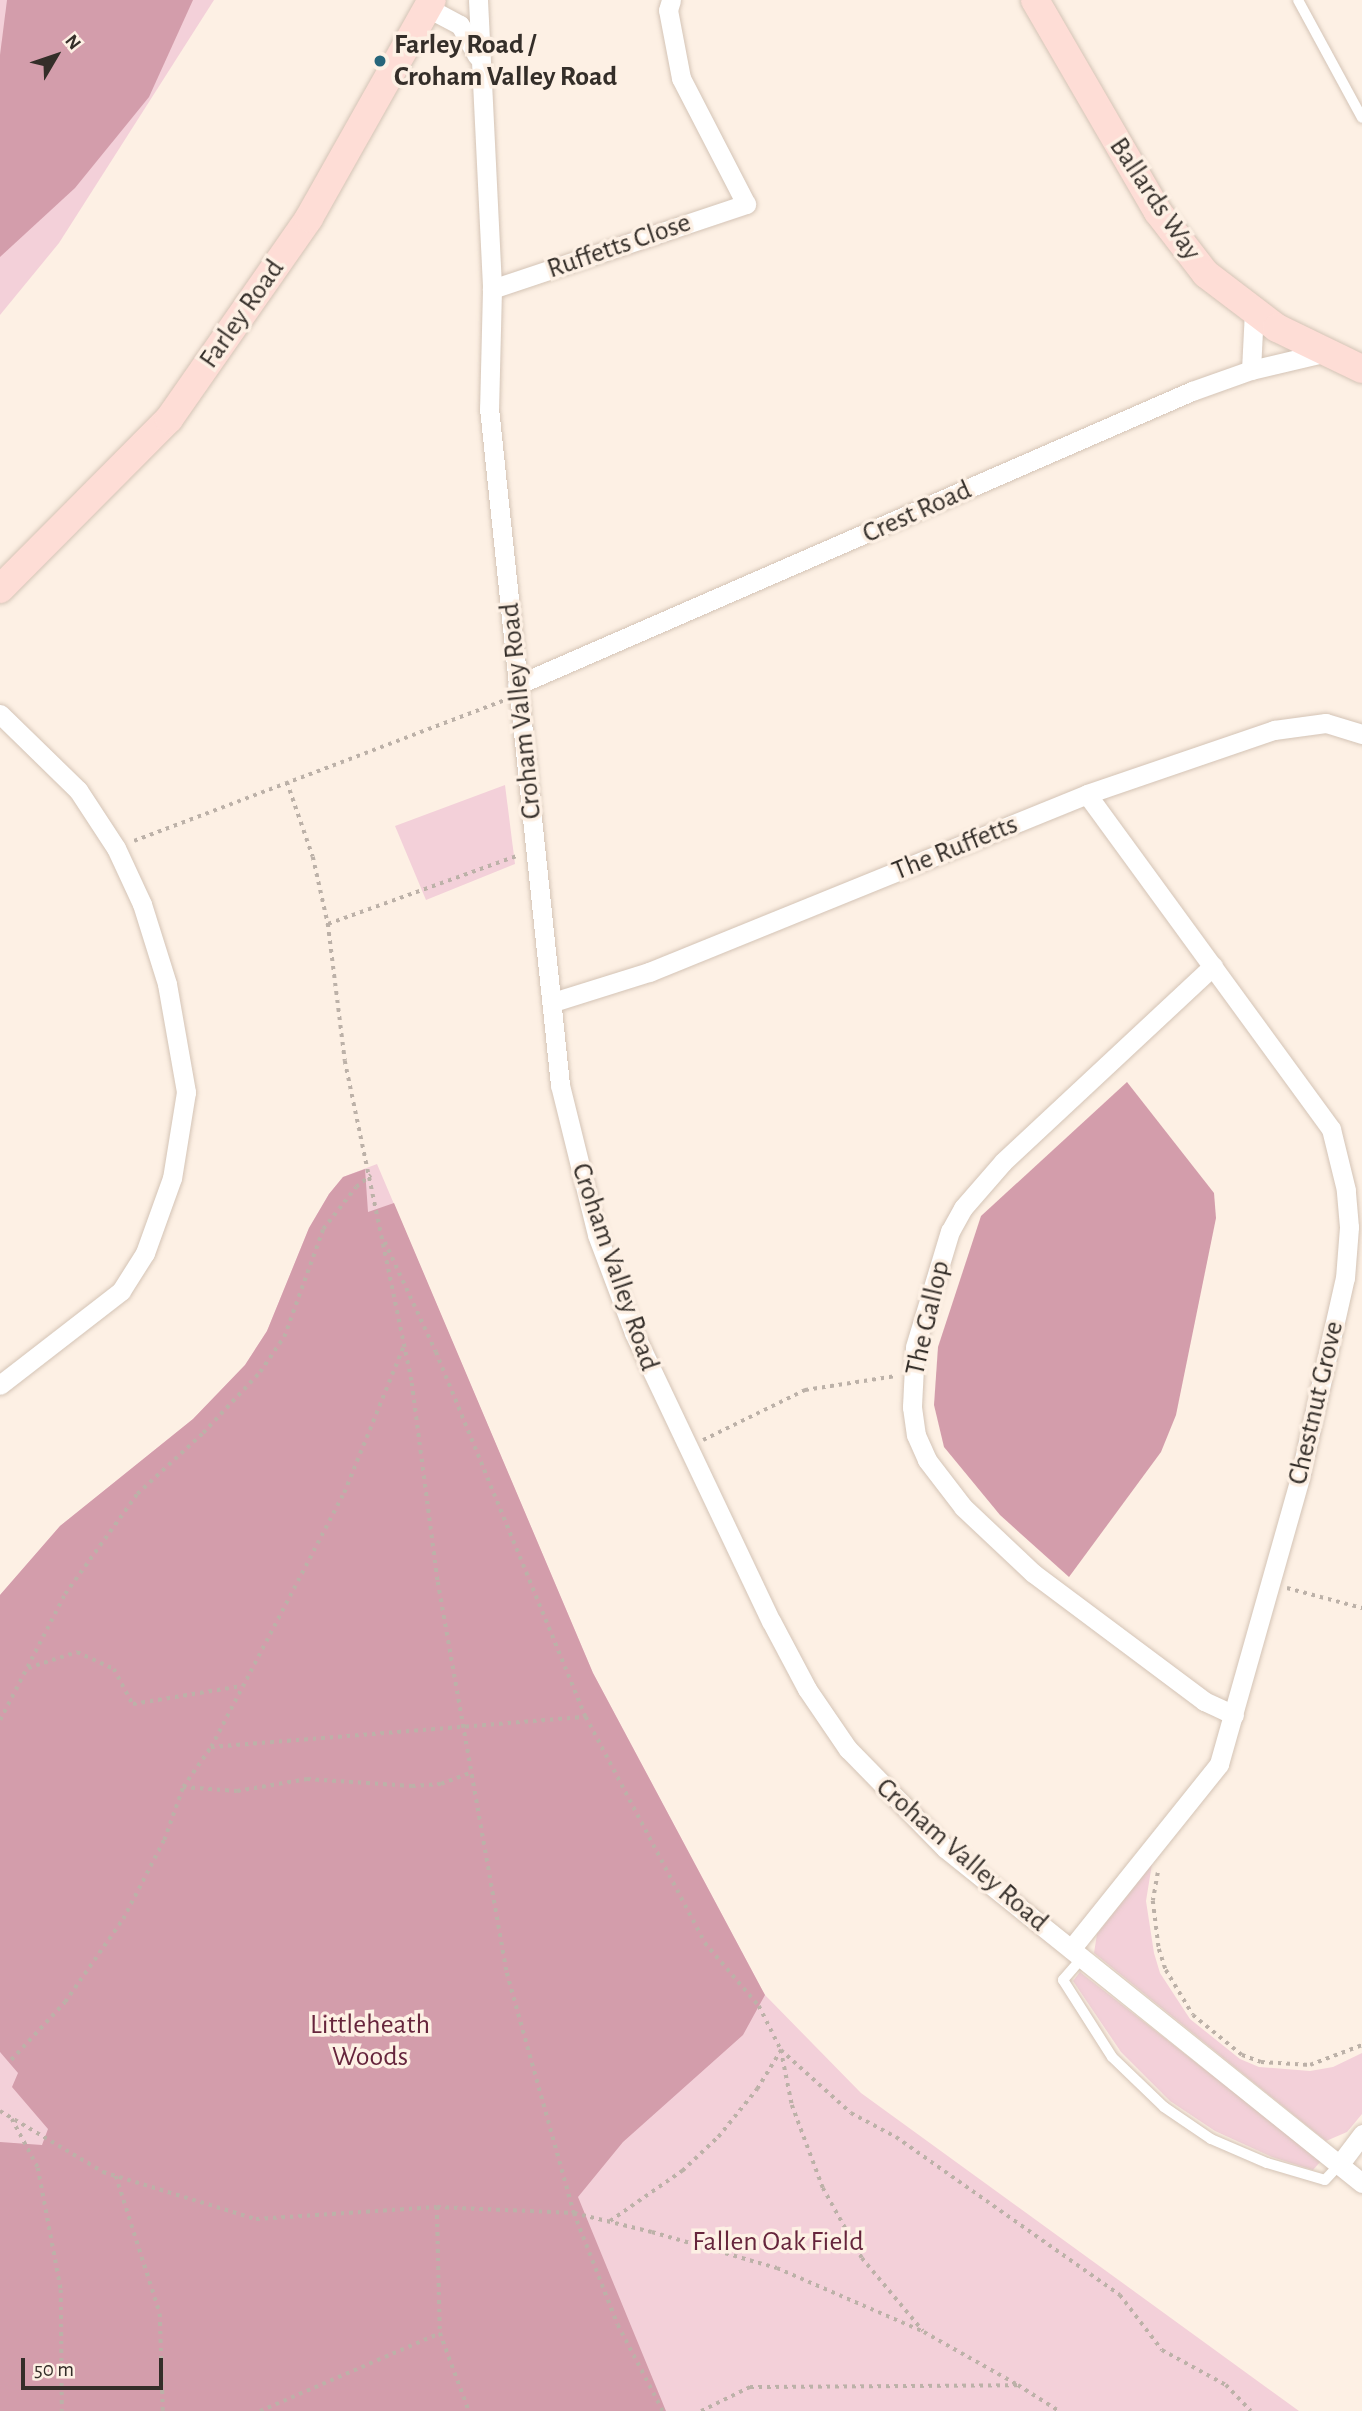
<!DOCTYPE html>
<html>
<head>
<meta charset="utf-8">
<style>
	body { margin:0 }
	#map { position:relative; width:1362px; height:2411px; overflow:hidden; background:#fdf0e4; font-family:"Alegreya Sans",sans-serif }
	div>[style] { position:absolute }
	.green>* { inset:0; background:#f3d0d9 }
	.forest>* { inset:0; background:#d39dab }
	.path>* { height:3.5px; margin-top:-1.75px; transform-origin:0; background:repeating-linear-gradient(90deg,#bcb1a8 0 3.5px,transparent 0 8.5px) }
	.roads { filter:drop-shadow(0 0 2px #d4c4b6) drop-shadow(0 0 2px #d4c4b6) }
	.lane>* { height:10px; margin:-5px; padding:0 5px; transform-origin:5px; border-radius:5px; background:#fff }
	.street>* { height:19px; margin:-9.5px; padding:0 9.5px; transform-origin:9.5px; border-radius:9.5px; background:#fff }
	.secondary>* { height:28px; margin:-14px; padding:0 14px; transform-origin:14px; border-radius:14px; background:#feddd6 }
	.dots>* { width:19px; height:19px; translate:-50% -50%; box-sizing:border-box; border:4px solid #fdf0e4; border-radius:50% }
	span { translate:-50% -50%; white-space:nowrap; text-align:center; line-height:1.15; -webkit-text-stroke:7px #fdf0e4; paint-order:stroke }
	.poi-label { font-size:28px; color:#342e29; font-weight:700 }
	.left { translate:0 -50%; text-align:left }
	.street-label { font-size:28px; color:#342e29 }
	.park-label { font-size:28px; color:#66253c }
	.north { position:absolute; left:21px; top:21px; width:70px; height:70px; -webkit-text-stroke:5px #fdf0e4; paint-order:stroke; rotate:51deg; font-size:19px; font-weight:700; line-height:28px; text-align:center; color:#342e29 }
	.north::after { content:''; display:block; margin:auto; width:24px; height:32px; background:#342e29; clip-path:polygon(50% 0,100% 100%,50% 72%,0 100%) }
	.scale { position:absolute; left:21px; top:2358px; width:142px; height:32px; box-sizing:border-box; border:4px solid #342e29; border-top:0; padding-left:9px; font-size:21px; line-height:24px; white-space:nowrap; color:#342e29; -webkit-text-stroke:5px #fdf0e4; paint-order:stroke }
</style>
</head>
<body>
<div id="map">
	<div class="green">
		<div style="clip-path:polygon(0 0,214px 0,59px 243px,0 315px)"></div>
		<div style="clip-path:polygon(505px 785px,515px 864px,426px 900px,395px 826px)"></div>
		<div style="clip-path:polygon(377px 1164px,593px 1673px,765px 1995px,861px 2093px,1299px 2411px,0 2411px,0 1595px,60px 1526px,193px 1419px,245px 1365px,267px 1331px,309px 1228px,329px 1194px,343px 1177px)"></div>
		<div style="clip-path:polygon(1152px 1864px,1146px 1901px,1154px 1953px,1160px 1973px,1190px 2019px,1240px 2059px,1259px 2067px,1310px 2071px,1333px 2067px,1362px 2053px,1362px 2114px,1347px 2132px,1326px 2141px,1094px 1953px,1097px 1934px)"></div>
		<div style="clip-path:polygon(1080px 1972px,1208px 2072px,1321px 2161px,1313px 2170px,1272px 2157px,1215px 2131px,1170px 2101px,1121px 2052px,1073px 1981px)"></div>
	</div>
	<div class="forest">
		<div style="clip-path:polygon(7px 0,193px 0,149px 97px,75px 188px,0 257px,0 55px)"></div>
		<div style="clip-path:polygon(1127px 1082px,1214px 1193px,1216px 1218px,1176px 1415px,1161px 1452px,1069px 1577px,1000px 1515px,944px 1447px,934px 1405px,938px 1347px,981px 1216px)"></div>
		<div style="clip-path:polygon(365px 1169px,368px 1212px,394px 1203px,593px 1673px,765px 1995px,743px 2035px,623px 2142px,578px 2197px,666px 2411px,0 2411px,0 2142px,42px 2145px,48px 2129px,12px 2087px,18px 2073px,0 2052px,0 1595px,60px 1526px,193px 1419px,245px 1365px,267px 1331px,309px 1228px,329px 1194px,343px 1177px)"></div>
	</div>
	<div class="path">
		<div style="left:287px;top:782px;width:79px;rotate:70.9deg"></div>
		<div style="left:313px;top:857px;width:69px;rotate:77.4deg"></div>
		<div style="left:328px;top:924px;width:138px;rotate:82.9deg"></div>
		<div style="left:345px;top:1061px;width:329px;rotate:78.2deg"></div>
		<div style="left:412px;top:1383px;width:201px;rotate:82.6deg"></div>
		<div style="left:438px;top:1582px;width:397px;rotate:80deg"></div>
		<div style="left:507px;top:1973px;width:249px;rotate:74.4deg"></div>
		<div style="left:574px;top:2213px;width:120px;rotate:68.6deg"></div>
		<div style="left:618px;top:2325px;width:97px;rotate:62.4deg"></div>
		<div style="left:134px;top:841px;width:395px;rotate:-20.8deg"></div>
		<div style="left:328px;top:924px;width:201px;rotate:-19.8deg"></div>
		<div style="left:385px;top:1242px;width:121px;rotate:65.1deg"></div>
		<div style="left:436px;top:1352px;width:395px;rotate:67.7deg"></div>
		<div style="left:586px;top:1717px;width:255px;rotate:62.2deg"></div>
		<div style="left:705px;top:1943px;width:83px;rotate:49.4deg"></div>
		<div style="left:759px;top:2006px;width:49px;rotate:63.4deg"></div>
		<div style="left:781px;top:2050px;width:94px;rotate:42deg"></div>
		<div style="left:851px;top:2113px;width:51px;rotate:28.1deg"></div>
		<div style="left:896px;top:2137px;width:274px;rotate:35.2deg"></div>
		<div style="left:1120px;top:2295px;width:69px;rotate:52.6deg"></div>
		<div style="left:1162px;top:2350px;width:73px;rotate:28.7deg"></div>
		<div style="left:1226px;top:2385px;width:36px;rotate:46deg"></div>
		<div style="left:703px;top:1440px;width:114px;rotate:-26.1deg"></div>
		<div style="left:805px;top:1390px;width:92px;rotate:-8.7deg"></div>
		<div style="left:1287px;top:1588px;width:78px;rotate:14.9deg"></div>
		<div style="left:28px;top:1668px;width:52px;rotate:-18.1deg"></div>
		<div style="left:77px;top:1652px;width:41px;rotate:24.7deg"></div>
		<div style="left:114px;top:1669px;width:40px;rotate:62deg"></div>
		<div style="left:133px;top:1704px;width:110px;rotate:-9.4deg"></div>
		<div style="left:0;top:1720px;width:142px;rotate:-62.7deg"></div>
		<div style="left:65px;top:1594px;width:123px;rotate:-54.2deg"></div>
		<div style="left:137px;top:1494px;width:90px;rotate:-42.7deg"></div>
		<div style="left:203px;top:1433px;width:83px;rotate:-46.9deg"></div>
		<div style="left:260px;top:1372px;width:42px;rotate:-55.6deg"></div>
		<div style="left:284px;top:1337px;width:115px;rotate:-70.1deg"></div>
		<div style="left:323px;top:1229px;width:53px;rotate:-51.8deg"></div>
		<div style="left:356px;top:1187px;width:19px;rotate:-39deg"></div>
		<div style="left:211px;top:1747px;width:376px;rotate:-4.6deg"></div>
		<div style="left:183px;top:1787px;width:54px;rotate:4.2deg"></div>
		<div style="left:237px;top:1791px;width:71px;rotate:-9.7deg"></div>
		<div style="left:307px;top:1779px;width:105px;rotate:3.8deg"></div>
		<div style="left:412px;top:1786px;width:29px;rotate:-4deg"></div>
		<div style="left:441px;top:1784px;width:31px;rotate:-21deg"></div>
		<div style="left:1158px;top:1873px;width:28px;rotate:100deg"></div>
		<div style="left:1153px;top:1901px;width:48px;rotate:82.9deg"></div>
		<div style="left:1159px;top:1949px;width:22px;rotate:72deg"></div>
		<div style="left:1166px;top:1970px;width:52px;rotate:59deg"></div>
		<div style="left:1193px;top:2015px;width:63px;rotate:39.2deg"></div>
		<div style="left:1242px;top:2055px;width:20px;rotate:20deg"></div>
		<div style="left:1261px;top:2062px;width:49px;rotate:3.5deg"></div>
		<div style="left:1310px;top:2065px;width:56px;rotate:-21deg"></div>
		<div style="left:11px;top:2060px;width:79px;rotate:-47deg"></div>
		<div style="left:65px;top:2002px;width:101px;rotate:-55.1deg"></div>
		<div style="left:123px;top:1919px;width:89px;rotate:-62.6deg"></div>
		<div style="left:164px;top:1840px;width:56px;rotate:-70.3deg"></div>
		<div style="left:183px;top:1787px;width:49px;rotate:-55deg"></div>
		<div style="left:211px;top:1747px;width:287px;rotate:-62.4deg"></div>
		<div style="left:344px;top:1493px;width:160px;rotate:-67.9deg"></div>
		<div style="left:0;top:2111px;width:120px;rotate:30.6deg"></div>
		<div style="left:103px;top:2172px;width:160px;rotate:17.1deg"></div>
		<div style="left:256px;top:2219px;width:181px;rotate:-3.8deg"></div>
		<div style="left:437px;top:2207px;width:137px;rotate:2.5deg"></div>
		<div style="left:574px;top:2213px;width:80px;rotate:13.7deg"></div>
		<div style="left:652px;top:2232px;width:130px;rotate:16.1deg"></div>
		<div style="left:777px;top:2268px;width:160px;rotate:23.5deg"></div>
		<div style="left:924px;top:2332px;width:108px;rotate:29.4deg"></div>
		<div style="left:12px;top:2119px;width:55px;rotate:62deg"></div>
		<div style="left:38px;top:2168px;width:124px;rotate:79.3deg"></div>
		<div style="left:61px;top:2290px;width:121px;rotate:89.5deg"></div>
		<div style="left:116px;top:2176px;width:145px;rotate:72.3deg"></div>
		<div style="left:160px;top:2314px;width:97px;rotate:88.2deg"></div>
		<div style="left:437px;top:2207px;width:126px;rotate:88.6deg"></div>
		<div style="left:440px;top:2333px;width:83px;rotate:69.6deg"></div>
		<div style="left:610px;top:2221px;width:88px;rotate:-34.8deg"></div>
		<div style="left:682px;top:2171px;width:50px;rotate:-43.4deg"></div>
		<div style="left:718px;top:2137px;width:62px;rotate:-50.9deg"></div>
		<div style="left:757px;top:2089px;width:46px;rotate:-58.4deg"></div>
		<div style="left:781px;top:2050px;width:56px;rotate:78.7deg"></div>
		<div style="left:792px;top:2105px;width:89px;rotate:69.5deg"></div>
		<div style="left:823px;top:2188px;width:80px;rotate:60.9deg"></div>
		<div style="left:862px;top:2258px;width:95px;rotate:50.1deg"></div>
		<div style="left:260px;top:2411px;width:196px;rotate:-23.4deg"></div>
		<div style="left:701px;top:2411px;width:55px;rotate:-26.1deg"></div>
		<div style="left:750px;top:2387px;width:268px;rotate:-0.4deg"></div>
		<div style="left:1018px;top:2385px;width:49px;rotate:32.4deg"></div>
	</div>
	<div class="roads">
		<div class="lane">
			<div style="left:1298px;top:0;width:134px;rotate:61.5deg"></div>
			<div style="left:1082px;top:1958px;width:29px;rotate:131deg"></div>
			<div style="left:1063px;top:1980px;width:91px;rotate:57.5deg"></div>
			<div style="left:1112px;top:2057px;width:72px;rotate:43.9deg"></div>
			<div style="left:1164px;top:2107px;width:57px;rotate:34.2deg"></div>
			<div style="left:1211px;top:2139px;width:61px;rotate:23.2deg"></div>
			<div style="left:1267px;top:2163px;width:60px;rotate:16.3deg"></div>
			<div style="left:1325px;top:2180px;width:21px;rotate:-47deg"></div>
		</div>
		<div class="street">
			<div style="left:478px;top:0;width:289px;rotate:87.2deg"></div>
			<div style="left:492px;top:289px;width:119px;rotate:91.4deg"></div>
			<div style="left:489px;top:408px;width:681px;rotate:84.01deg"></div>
			<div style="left:560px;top:1085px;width:154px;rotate:76.1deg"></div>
			<div style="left:597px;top:1235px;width:105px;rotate:69.3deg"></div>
			<div style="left:634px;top:1333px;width:319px;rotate:64.6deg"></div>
			<div style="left:771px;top:1621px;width:77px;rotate:62.1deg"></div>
			<div style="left:807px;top:1689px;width:73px;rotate:55.7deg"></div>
			<div style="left:848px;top:1749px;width:139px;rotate:45.6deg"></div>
			<div style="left:945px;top:1848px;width:535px;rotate:38.78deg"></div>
			<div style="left:428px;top:8px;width:36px;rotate:28deg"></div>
			<div style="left:460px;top:25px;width:35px;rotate:61deg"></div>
			<div style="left:492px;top:289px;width:268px;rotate:-18.5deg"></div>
			<div style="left:746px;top:204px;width:142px;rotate:-117.3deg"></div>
			<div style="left:681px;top:78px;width:69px;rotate:-100.8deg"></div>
			<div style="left:668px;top:10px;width:10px;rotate:-73deg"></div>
			<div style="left:1251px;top:370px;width:59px;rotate:-87.1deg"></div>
			<div style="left:517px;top:685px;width:736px;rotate:-23.54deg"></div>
			<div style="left:1192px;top:391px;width:63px;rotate:-19.6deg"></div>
			<div style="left:1251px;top:370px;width:74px;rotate:-13.3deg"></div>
			<div style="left:0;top:714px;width:109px;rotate:44.3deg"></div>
			<div style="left:78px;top:790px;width:69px;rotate:56.8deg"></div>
			<div style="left:116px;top:848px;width:62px;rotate:65.1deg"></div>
			<div style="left:142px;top:904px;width:84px;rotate:72.6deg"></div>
			<div style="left:167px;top:984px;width:110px;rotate:80deg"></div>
			<div style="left:186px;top:1092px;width:87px;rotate:99.2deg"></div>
			<div style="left:172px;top:1178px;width:80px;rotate:109.8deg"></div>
			<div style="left:145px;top:1253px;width:45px;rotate:122.3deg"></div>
			<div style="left:121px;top:1291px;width:153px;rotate:142.2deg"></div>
			<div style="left:1213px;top:966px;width:287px;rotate:137deg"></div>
			<div style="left:1003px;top:1162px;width:61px;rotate:131deg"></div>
			<div style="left:963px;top:1208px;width:26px;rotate:119deg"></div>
			<div style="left:950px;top:1231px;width:121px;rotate:106.8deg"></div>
			<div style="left:915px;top:1347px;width:60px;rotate:92.9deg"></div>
			<div style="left:912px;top:1407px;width:28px;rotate:82deg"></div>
			<div style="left:916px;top:1435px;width:27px;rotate:66deg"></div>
			<div style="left:927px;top:1460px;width:59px;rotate:52.5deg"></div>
			<div style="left:963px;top:1507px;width:96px;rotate:43.3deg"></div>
			<div style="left:1033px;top:1573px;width:214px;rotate:36.8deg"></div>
			<div style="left:1204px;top:1701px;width:33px;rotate:25deg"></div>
			<div style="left:553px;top:1002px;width:101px;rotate:-17.4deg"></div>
			<div style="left:649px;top:972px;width:473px;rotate:-22.1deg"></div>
			<div style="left:1087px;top:794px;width:198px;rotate:-18.9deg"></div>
			<div style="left:1274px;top:730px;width:52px;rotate:-7.7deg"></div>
			<div style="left:1326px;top:723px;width:38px;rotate:17deg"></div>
			<div style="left:1071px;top:1949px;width:237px;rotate:-51.3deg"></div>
			<div style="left:1219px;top:1764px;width:298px;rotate:-74.2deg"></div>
			<div style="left:1300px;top:1477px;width:204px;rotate:-77.3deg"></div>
			<div style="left:1345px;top:1278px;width:51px;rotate:-85.5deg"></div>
			<div style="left:1349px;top:1227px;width:37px;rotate:-95deg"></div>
			<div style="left:1346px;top:1190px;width:63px;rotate:-103.8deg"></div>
			<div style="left:1331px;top:1129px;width:414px;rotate:-126.1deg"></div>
			<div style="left:1339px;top:2165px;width:39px;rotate:-53deg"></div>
		</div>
		<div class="secondary">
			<div style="left:1035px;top:0;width:245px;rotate:59.9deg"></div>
			<div style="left:1158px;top:212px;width:78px;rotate:52.3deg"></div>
			<div style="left:1206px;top:274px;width:89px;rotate:37.3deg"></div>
			<div style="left:1277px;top:328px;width:94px;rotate:25.8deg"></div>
			<div style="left:0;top:589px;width:240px;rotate:-45.2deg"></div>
			<div style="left:169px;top:419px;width:245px;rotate:-55.1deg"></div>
			<div style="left:309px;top:218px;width:250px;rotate:-60.6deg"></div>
		</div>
	</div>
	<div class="dots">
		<div style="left:380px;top:61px;background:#26657a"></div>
	</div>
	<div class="poi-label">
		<span class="left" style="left:394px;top:61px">Farley Road /<br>Croham Valley Road</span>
	</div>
	<div class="street-label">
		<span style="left:1155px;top:199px;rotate:56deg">Ballards Way</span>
		<span style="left:619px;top:246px;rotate:-19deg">Ruffetts Close</span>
		<span style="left:242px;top:314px;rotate:-55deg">Farley Road</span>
		<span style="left:917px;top:512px;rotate:-24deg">Crest Road</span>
		<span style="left:521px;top:711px;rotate:-96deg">Croham Valley Road</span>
		<span style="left:955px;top:848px;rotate:-22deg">The Ruffetts</span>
		<span style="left:615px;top:1267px;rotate:71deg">Croham Valley Road</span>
		<span style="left:928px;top:1318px;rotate:-77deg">The Gallop</span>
		<span style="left:1316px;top:1403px;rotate:-77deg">Chestnut Grove</span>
		<span style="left:962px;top:1855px;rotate:41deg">Croham Valley Road</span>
	</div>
	<div class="park-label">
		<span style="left:370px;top:2041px">Littleheath<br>Woods</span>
		<span style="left:778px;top:2242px">Fallen Oak Field</span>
	</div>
	<div class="north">N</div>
	<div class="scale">50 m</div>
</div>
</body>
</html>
